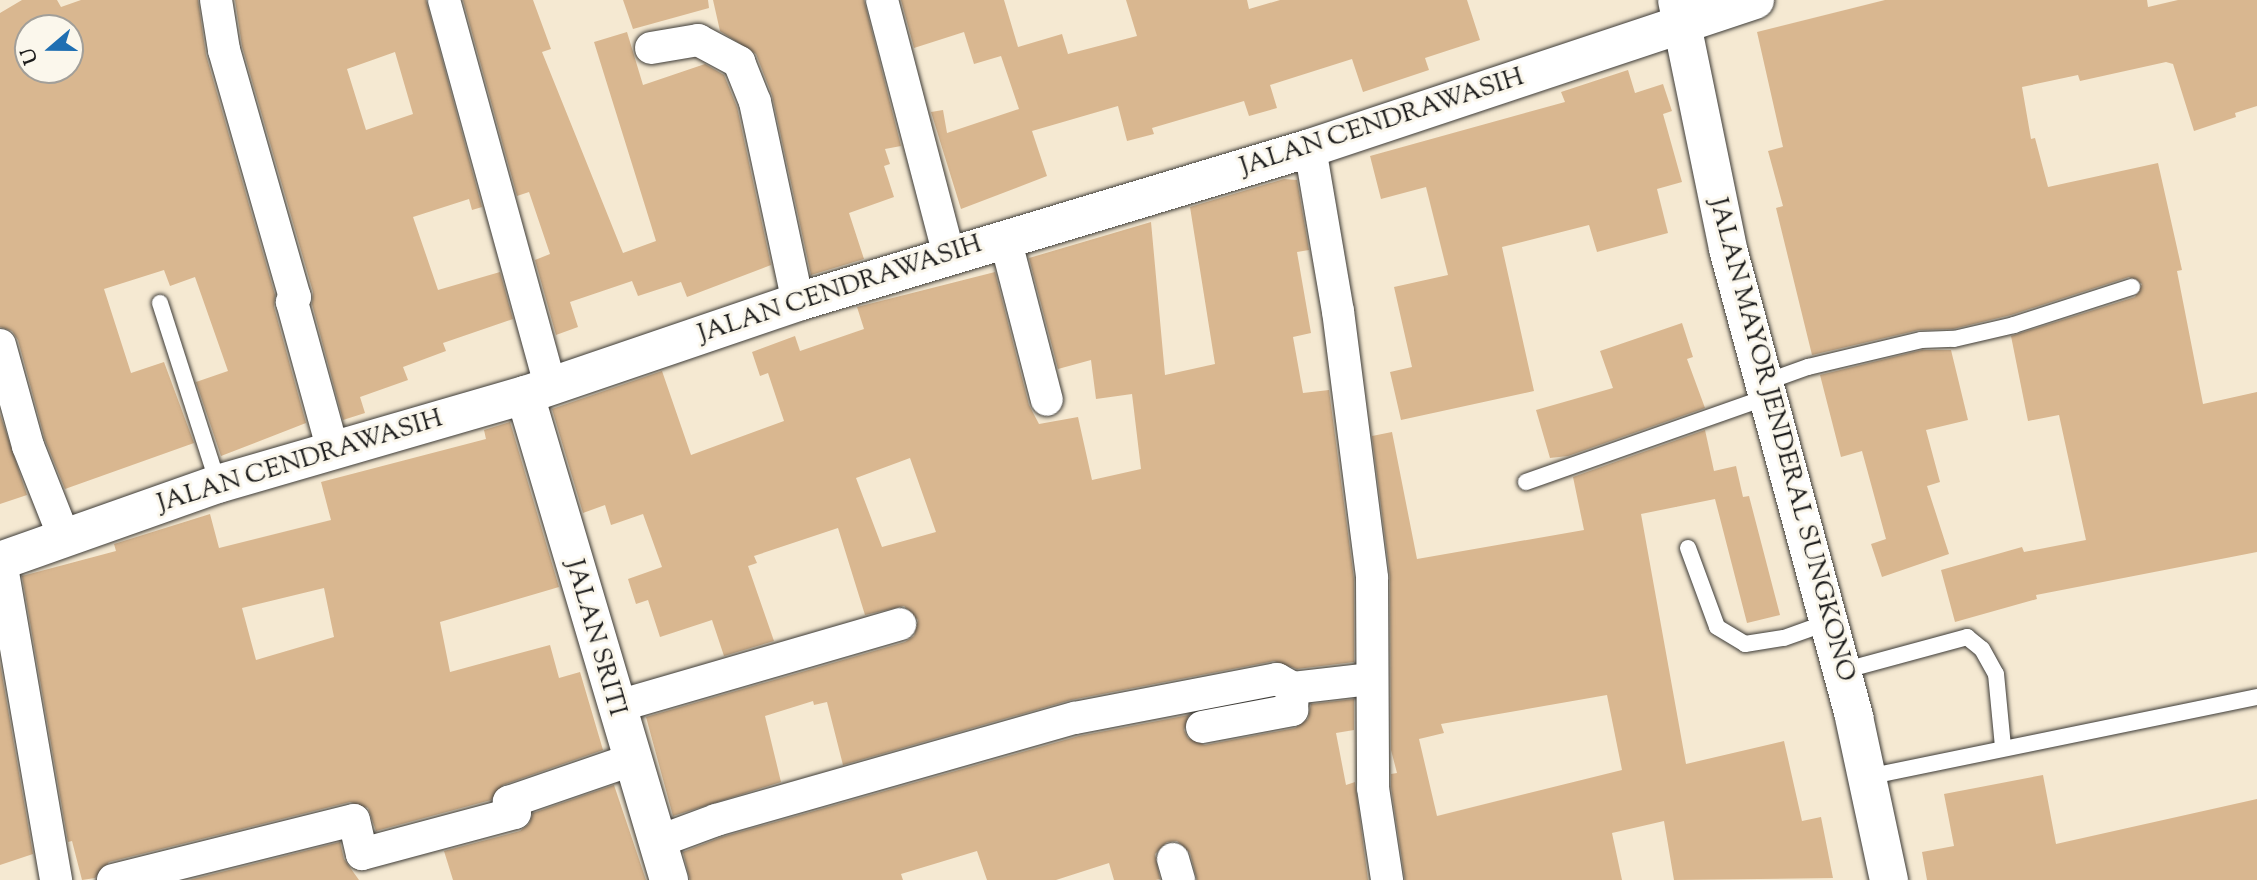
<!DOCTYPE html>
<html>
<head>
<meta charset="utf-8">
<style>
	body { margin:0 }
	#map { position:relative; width:2257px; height:880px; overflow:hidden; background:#f5e9d2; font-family:"Sorts Mill Goudy",serif }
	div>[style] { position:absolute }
	.building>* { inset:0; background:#d9b790 }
	.roads { filter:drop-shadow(0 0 2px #3d3b37) drop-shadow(0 0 2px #3d3b37) }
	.service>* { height:16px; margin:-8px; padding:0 8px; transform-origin:8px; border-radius:8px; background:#fff }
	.minor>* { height:32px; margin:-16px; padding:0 16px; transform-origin:16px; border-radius:16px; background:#fff }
	.tertiary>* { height:38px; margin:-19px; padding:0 19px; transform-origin:19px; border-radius:19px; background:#fff }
	.trunk>* { height:38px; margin:-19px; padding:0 19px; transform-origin:19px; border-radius:19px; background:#fff }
	span { translate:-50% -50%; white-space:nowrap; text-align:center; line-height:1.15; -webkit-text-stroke:6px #fbf7ec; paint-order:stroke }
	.street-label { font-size:26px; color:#1c1c1c }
	.north { position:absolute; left:14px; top:14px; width:70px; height:70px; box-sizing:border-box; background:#fbf7ec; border:2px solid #a29f99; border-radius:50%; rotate:250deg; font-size:19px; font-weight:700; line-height:28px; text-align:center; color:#1c1c1c }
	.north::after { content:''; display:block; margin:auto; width:24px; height:32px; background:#1f6fb2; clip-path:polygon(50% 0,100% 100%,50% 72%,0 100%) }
</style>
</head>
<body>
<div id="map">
	<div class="building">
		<div style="clip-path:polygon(evenodd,22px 0,57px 0,61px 7px,81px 0,198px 0,206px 55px,275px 295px,274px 307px,306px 423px,221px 456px,196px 382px,228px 371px,195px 277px,170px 286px,164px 270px,104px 289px,131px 373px,164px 362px,194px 443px,65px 489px,45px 440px,18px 340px,12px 331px,0 327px,0 13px,22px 0,28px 28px,70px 28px,70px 70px,28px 70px,28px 28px)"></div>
		<div style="clip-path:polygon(evenodd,235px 0,426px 0,482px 207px,472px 210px,469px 199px,413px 217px,438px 290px,500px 272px,513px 319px,443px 343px,446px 351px,403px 367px,408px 380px,360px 397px,365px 413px,343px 420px,312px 304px,313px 292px,242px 46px,235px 0,395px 52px,413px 114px,366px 130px,347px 69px,395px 52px)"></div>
		<div style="clip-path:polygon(463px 0,533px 0,551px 49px,542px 52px,623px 253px,656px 241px,594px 42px,627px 32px,643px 85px,705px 64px,724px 75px,737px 107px,771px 265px,687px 297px,681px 282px,638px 296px,632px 281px,570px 302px,578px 327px,556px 335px,535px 260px,550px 254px,529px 192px,517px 196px)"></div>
		<div style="clip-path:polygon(623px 0,708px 0,709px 8px,633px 29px)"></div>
		<div style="clip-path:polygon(713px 0,864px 0,901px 146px,885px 149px,890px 164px,884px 166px,894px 197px,849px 213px,864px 259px,811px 275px,772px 95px,756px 54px,720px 31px)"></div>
		<div style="clip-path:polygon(901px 0,1004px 0,1018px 47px,1062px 34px,1068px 54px,1137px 36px,1126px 0,1247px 0,1249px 9px,1280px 0,1467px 0,1480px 40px,1425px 58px,1429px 70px,1363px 92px,1352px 59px,1270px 85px,1277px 108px,1249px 116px,1244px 101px,1152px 128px,1154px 134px,1127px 141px,1118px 106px,1032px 131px,1047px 176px,961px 209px,931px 112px,943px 110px,947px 133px,1019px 109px,1001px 56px,974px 64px,964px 32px,914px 48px)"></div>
		<div style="clip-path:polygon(1885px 0,2147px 0,2148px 7px,2178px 0,2257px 0,2257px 106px,2235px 113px,2236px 117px,2194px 131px,2173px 64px,2166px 62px,2080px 81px,2078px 75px,2022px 87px,2031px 139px,2035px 138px,2048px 187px,2158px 163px,2182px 270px,2177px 271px,2203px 404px,2257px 392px,2257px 552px,2036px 595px,2037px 599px,1955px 622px,1941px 570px,2022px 547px,2024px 552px,2086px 540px,2059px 415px,2028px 421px,2011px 336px,2135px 297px,2142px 284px,2129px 277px,2011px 315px,1953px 329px,1919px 330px,1812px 355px,1776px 208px,1783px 206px,1768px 151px,1783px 147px,1757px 32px)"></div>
		<div style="clip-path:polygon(1628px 70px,1635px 93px,1663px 84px,1672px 111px,1663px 114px,1682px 182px,1657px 189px,1668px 233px,1597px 252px,1589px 225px,1502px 247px,1534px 391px,1401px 420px,1390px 372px,1412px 367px,1394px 287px,1448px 275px,1426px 187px,1381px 199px,1370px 156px,1565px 102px,1561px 92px)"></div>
		<div style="clip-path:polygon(evenodd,1284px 179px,1297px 180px,1309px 250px,1297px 252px,1311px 333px,1293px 337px,1303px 393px,1329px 390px,1354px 579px,1354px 662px,1297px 669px,1274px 661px,1071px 700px,843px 765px,827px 702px,814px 705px,813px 701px,765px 716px,781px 782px,673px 816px,646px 717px,905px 642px,914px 636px,918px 620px,904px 606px,865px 615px,838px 528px,754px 556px,757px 563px,748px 566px,774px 641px,724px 656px,712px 620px,660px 637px,648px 600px,636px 604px,628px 579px,662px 567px,643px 514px,611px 525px,605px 505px,583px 513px,552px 409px,662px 371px,691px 455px,784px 421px,768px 373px,760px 376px,752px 352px,795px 336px,800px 351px,864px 329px,857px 307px,995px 272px,1029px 405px,1039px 424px,1078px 417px,1092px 480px,1141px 469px,1132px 394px,1096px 399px,1091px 360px,1058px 369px,1029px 258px,1151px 222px,1165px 375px,1215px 364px,1190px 207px,1284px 179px,910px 458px,936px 532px,882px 547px,856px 478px,910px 458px)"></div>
		<div style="clip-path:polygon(1682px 323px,1693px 357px,1687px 359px,1705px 408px,1568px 456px,1550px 458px,1536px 410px,1613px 388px,1600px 351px)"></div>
		<div style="clip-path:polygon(1922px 350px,1951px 350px,1968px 420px,1926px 430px,1940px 482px,1927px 486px,1949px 554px,1882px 577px,1871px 544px,1886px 539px,1862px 451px,1841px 457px,1820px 375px)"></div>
		<div style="clip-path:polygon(0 414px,27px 495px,0 504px)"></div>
		<div style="clip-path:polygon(evenodd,510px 422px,559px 587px,440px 622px,450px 672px,550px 645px,559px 678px,580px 672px,603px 750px,503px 785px,491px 800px,376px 831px,368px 808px,350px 802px,109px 862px,95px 878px,82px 880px,72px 841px,68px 842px,22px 576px,116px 551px,114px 544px,210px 514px,219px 548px,331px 520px,321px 482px,486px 439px,484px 430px,510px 422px,324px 588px,334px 637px,256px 660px,242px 608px,324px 588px)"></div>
		<div style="clip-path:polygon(evenodd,1705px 430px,1714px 471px,1736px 466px,1743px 497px,1749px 496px,1780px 615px,1747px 623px,1715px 499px,1641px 514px,1686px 764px,1784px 741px,1802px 821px,1821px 817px,1833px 878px,1674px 880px,1664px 821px,1612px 833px,1622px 880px,1405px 880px,1391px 787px,1391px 774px,1397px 773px,1391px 750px,1390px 576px,1372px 436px,1392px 432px,1417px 559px,1584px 530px,1573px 477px,1705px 430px,1607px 695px,1622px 770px,1437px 816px,1419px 739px,1444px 733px,1441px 724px,1607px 695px)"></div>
		<div style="clip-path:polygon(0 663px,33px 854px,0 865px)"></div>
		<div style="clip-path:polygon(1354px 699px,1354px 730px,1336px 733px,1346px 785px,1355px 782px,1368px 880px,1197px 880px,1190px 853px,1177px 841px,1167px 842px,1155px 854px,1160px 879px,1156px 880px,1114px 880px,1109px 863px,1056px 880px,987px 880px,977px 851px,901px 874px,903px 880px,690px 880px,683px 852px,722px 837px,1079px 736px,1189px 715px,1184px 730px,1188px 738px,1205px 745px,1295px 728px,1308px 719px,1311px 704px)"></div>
		<div style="clip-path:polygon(2043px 775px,2056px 844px,2257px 799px,2257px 880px,1927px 880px,1922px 852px,1954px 846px,1944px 794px)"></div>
		<div style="clip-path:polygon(614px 785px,646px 880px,453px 880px,444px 851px,520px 831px,529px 824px,533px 813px)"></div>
		<div style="clip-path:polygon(340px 842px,344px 859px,359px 880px,189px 880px)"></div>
	</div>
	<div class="roads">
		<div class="service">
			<div style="left:160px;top:303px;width:190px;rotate:72.2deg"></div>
			<div style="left:1766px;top:382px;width:45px;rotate:-19.7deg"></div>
			<div style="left:1808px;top:367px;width:116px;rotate:-13.4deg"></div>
			<div style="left:1921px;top:340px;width:33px;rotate:-2deg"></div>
			<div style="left:1954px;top:339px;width:62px;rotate:-13.1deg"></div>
			<div style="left:2014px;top:325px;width:124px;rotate:-17.9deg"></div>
			<div style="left:1526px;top:482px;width:256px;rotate:-19.4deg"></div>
			<div style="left:1688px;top:548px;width:84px;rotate:69.8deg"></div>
			<div style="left:1717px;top:627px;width:33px;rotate:31deg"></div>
			<div style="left:1745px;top:644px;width:39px;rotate:-9deg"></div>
			<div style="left:1784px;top:638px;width:48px;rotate:-19.6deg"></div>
			<div style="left:1842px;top:671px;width:130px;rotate:-15.2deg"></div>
			<div style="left:1967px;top:637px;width:19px;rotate:39deg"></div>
			<div style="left:1982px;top:649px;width:29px;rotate:61deg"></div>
			<div style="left:1996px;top:674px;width:73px;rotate:84.5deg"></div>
			<div style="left:1867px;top:777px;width:398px;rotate:-11.6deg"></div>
		</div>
		<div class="minor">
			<div style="left:216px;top:0;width:51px;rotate:80.9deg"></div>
			<div style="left:224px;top:50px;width:257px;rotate:74deg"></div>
			<div style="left:295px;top:297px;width:6px;rotate:121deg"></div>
			<div style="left:292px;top:302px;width:155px;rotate:74.6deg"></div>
			<div style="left:444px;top:0;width:398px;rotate:74.6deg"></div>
			<div style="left:882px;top:0;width:264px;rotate:75.3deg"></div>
			<div style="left:651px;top:48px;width:48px;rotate:-9.7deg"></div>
			<div style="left:698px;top:40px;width:47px;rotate:28.2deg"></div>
			<div style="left:739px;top:62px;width:43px;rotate:68.2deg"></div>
			<div style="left:755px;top:102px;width:205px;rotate:77.9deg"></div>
			<div style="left:1310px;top:148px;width:165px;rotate:80.3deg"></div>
			<div style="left:1338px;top:311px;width:269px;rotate:82.7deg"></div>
			<div style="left:1372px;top:578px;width:210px;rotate:89.7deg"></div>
			<div style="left:1373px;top:788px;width:93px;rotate:81.3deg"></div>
			<div style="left:1005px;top:238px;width:167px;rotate:75.5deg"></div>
			<div style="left:0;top:345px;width:105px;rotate:74.5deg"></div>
			<div style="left:28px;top:446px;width:98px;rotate:68.4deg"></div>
			<div style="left:1px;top:561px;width:324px;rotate:80.2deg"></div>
			<div style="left:615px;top:707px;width:297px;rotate:-16.2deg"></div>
			<div style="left:1202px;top:727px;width:92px;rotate:-10.7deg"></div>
			<div style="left:1292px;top:710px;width:22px;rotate:-87deg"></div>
			<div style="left:1293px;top:688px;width:79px;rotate:-6.6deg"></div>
			<div style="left:657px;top:842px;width:63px;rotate:-20.4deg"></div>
			<div style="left:716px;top:820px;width:373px;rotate:-15.9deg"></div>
			<div style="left:1075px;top:718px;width:206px;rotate:-10.9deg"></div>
			<div style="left:1277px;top:679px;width:18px;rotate:29deg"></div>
			<div style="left:1173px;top:859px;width:22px;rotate:74deg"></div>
			<div style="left:113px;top:880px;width:248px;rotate:-14deg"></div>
			<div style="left:354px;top:820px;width:35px;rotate:77deg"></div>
			<div style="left:362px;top:854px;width:158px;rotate:-15deg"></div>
			<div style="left:515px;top:813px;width:13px;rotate:-119deg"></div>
			<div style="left:509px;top:802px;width:129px;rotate:-19deg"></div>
		</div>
		<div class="tertiary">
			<div style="left:525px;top:395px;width:506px;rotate:73.46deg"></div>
			<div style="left:0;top:561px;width:231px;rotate:-19.5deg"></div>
			<div style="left:218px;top:484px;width:320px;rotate:-16.2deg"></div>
			<div style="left:525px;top:395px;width:288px;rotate:-18.8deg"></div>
			<div style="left:798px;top:302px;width:535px;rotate:-16.74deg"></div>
			<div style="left:1310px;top:148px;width:469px;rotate:-18.4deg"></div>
		</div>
		<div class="trunk">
			<div style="left:1677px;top:0;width:254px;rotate:78.4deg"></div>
			<div style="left:1728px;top:249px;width:485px;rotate:74.9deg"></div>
			<div style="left:1854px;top:717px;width:167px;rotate:77.9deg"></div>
		</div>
	</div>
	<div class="street-label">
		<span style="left:1382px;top:123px;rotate:-18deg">JALAN CENDRAWASIH</span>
		<span style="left:840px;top:290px;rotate:-18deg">JALAN CENDRAWASIH</span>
		<span style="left:1781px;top:440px;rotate:75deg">JALAN MAYOR JENDERAL SUNGKONO</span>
		<span style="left:300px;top:462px;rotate:-17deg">JALAN CENDRAWASIH</span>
		<span style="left:595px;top:638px;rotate:74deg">JALAN SRITI</span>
	</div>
	<div class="north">U</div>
</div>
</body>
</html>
